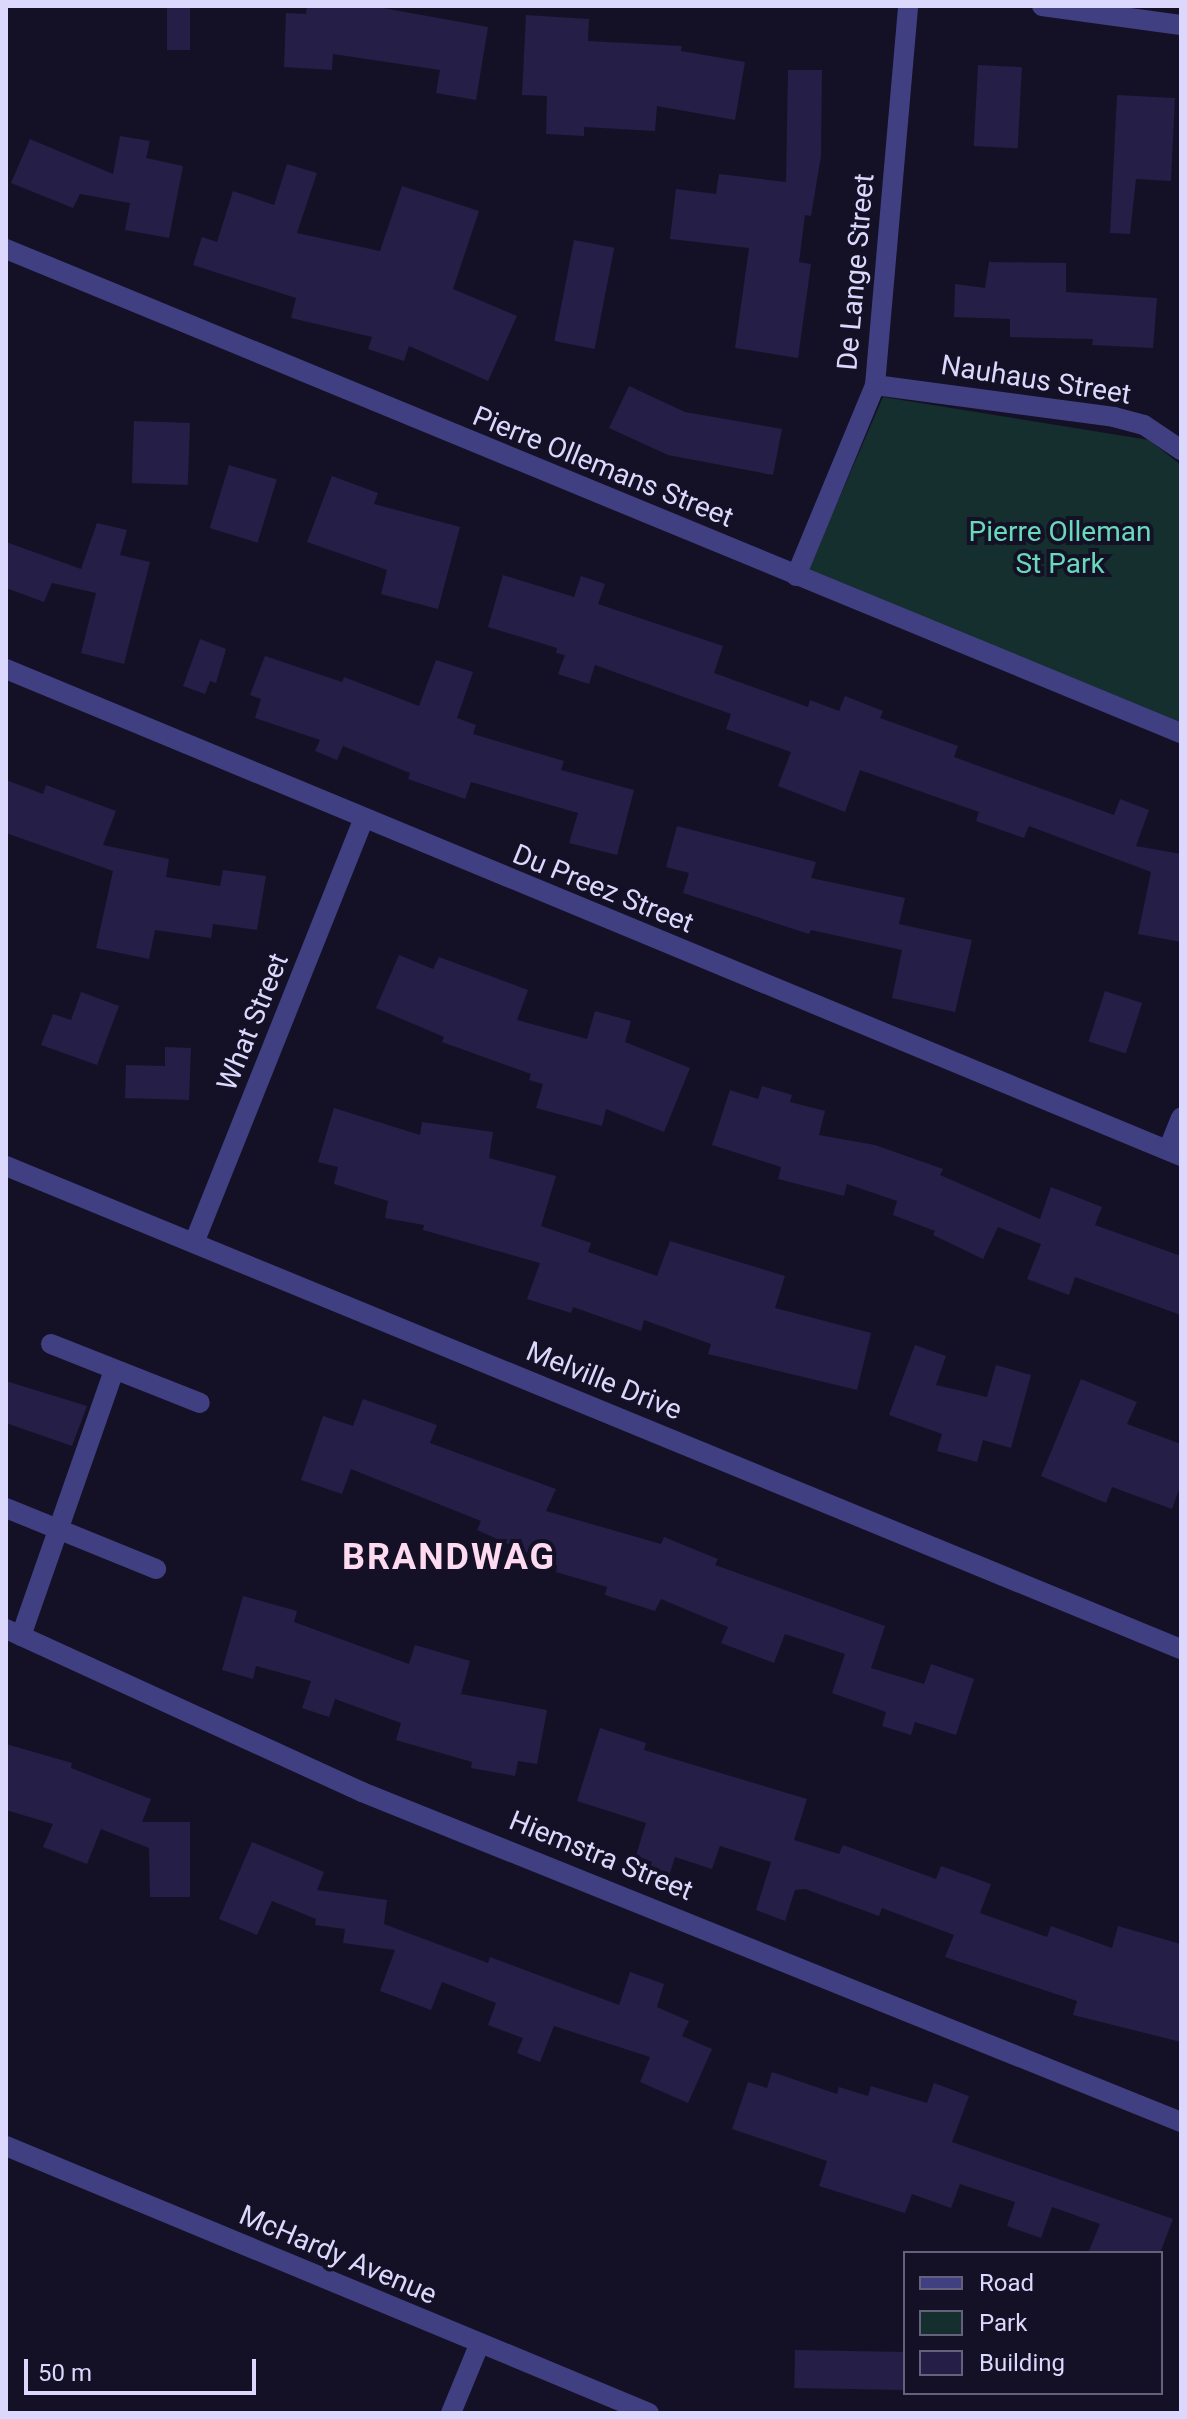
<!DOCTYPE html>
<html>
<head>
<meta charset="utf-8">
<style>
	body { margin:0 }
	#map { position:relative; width:1187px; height:2419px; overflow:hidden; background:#141126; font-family:Roboto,sans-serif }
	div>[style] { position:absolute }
	.green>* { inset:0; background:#142f2e }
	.building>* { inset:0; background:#251e46; transform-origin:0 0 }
	.minor>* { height:20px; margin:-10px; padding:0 10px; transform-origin:10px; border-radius:10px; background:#403f82 }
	span { translate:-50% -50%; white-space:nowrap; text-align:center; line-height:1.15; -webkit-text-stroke:8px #141126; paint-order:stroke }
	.street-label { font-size:28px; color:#dcd8fd }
	.park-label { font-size:28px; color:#68d9bb }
	.district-label { font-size:36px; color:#fddaf0; font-weight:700; letter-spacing:2px }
	.frame { position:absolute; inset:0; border:8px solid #dcd8fd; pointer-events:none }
	.legend { position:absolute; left:903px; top:2251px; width:260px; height:144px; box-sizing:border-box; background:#141126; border:2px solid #64617c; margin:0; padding:10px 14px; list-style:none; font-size:24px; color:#dcd8fd }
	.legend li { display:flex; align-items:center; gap:16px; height:40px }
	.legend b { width:40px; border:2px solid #64617c }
	.scale { position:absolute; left:24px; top:2359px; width:232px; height:36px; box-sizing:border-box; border:4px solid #dcd8fd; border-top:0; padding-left:10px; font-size:24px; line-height:28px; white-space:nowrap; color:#dcd8fd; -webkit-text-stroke:6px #141126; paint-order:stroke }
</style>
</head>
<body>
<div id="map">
	<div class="green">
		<div style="clip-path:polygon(883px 397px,1149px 440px,1181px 465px,1181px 730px,805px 577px)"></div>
	</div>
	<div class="building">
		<div style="left:167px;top:6px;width:23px;height:44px"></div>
		<div style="clip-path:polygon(307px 6px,372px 6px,488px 27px,476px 100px,436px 93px,440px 70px,333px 54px,332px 70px,284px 67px,286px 13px,306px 14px)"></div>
		<div style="clip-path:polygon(526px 15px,589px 19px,588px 41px,682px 46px,681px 51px,745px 62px,735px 120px,657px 106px,655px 131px,584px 127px,584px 136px,546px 134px,547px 96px,522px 95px)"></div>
		<div style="left:978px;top:65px;width:44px;height:81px;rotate:3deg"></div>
		<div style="clip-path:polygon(788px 70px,822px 70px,821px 156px,811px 216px,805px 215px,799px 262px,811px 264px,798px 358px,735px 348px,749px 248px,670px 239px,676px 189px,716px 194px,719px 174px,786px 182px)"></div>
		<div style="clip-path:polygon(1117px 95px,1175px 98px,1171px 181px,1136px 179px,1130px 234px,1110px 233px)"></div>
		<div style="clip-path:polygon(120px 136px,150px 141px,146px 158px,183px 166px,169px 238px,125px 230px,130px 203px,80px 194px,73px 208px,11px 183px,30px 139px,113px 174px)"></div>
		<div style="clip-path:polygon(287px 164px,317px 173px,297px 233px,380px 251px,402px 186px,479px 211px,453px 289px,517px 316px,488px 381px,409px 346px,404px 361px,368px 349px,372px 337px,291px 318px,296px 298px,193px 265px,202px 237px,217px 242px,233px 191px,274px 205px)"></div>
		<div style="left:574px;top:240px;width:41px;height:103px;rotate:11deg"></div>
		<div style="clip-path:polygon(989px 262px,1066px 263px,1066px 292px,1157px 298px,1153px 348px,1092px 345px,1093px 339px,1010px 337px,1010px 319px,954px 317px,955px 284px,985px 288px)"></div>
		<div style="clip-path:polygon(629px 386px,685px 412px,782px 429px,773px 475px,668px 455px,609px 428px)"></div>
		<div style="left:134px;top:421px;width:56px;height:62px;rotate:2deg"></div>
		<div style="left:229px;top:465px;width:50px;height:66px;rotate:17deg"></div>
		<div style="clip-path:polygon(332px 476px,378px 493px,374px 504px,460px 527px,438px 609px,381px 594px,387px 570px,307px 542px)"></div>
		<div style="clip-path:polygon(97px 523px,127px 530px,120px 555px,150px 562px,124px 664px,81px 653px,96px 593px,52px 583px,44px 602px,6px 588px,6px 542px,81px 569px)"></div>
		<div style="clip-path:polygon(503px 575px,574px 597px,581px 576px,605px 584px,598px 604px,723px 646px,714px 673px,808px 707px,810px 700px,839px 711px,845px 696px,883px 711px,880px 718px,958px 746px,954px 757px,1114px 815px,1120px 799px,1149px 810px,1136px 846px,1181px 854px,1181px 942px,1138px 934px,1151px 872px,1029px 826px,1024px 838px,976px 821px,979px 812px,860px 770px,845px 812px,778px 786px,791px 752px,726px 729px,731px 714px,595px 665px,589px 684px,558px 674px,565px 655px,556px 653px,557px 648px,488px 627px)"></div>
		<div style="clip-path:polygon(200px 639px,226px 649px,216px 683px,210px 681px,205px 694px,183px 686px)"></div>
		<div style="clip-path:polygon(265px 656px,342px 682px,344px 677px,419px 706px,436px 660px,473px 672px,457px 718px,476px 725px,473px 734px,564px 761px,561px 770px,634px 790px,617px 855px,569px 843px,578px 813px,471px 782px,465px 799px,408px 779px,410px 773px,343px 746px,337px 760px,315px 751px,320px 740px,255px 718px,261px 699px,250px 695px)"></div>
		<div style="clip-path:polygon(6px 780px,43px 794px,46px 785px,116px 811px,103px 845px,169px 859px,166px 877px,220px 886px,223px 870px,266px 876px,257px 930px,213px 924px,211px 938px,155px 930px,149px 959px,96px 948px,113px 871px,6px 833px)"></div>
		<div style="clip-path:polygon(677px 826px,816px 862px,811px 878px,905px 898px,899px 924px,972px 940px,955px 1012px,892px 998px,902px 950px,811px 930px,809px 934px,683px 893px,689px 873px,666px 867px)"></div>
		<div style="clip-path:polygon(399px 955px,433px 969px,439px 957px,528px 990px,517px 1020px,587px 1039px,595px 1011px,631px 1021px,625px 1042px,690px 1068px,664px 1132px,606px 1109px,602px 1126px,536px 1108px,543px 1084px,529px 1080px,531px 1074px,442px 1042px,444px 1037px,376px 1008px)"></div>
		<div style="left:1105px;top:991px;width:39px;height:53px;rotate:18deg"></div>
		<div style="clip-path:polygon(81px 992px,119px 1006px,97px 1065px,41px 1045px,53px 1014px,71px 1020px)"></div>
		<div style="clip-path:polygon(165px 1047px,191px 1048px,189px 1100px,125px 1098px,126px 1065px,165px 1066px)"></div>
		<div style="clip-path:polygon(762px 1086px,792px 1095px,790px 1102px,825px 1111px,819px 1135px,875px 1145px,943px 1169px,940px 1175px,1040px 1219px,1051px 1187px,1102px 1207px,1095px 1225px,1181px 1256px,1181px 1315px,1075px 1277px,1069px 1295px,1027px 1279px,1041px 1244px,998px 1227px,983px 1259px,933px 1235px,935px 1231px,893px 1215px,897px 1201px,847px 1184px,844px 1196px,778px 1179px,781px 1167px,712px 1145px,730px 1090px,758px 1099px)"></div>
		<div style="clip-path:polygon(334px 1108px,420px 1135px,422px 1122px,493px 1132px,489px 1158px,556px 1176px,541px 1226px,591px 1243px,588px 1252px,657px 1276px,670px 1241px,785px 1276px,775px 1308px,871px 1333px,857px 1390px,708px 1354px,711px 1344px,644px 1320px,641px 1331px,573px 1307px,571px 1313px,527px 1299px,540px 1263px,423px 1230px,424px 1225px,385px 1218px,388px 1201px,334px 1184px,338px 1167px,318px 1162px)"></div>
		<div style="clip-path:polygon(915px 1345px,946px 1356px,936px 1385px,987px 1397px,996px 1365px,1031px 1375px,1011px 1448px,983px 1440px,977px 1462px,937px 1451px,942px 1434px,889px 1415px)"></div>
		<div style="clip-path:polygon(1081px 1379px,1137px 1402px,1127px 1424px,1181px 1444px,1181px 1484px,1172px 1509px,1112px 1487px,1106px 1503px,1041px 1476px)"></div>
		<div style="clip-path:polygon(6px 1381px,87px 1406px,72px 1446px,6px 1423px)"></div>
		<div style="clip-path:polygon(363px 1399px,437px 1425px,430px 1443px,556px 1489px,546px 1511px,661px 1544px,664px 1537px,718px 1559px,715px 1565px,885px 1626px,871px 1668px,924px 1684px,931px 1664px,974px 1679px,956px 1735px,915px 1722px,911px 1735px,882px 1726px,886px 1712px,832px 1693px,845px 1654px,785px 1634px,774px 1663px,721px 1643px,728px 1627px,661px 1599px,655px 1611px,605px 1595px,607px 1587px,556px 1572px,557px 1566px,477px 1530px,481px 1521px,351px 1469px,342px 1494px,301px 1480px,323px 1416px,353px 1426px)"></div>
		<div style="clip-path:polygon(243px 1596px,297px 1611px,294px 1622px,409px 1664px,415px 1645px,470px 1661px,461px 1694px,547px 1710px,537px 1764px,518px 1761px,515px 1776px,471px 1768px,472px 1762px,396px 1740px,401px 1723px,335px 1699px,329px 1717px,302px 1708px,311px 1681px,256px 1666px,253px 1679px,222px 1670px)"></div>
		<div style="clip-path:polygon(600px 1728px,646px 1743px,644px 1750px,807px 1799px,794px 1840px,839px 1854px,843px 1845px,936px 1879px,941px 1866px,991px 1884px,980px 1913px,1047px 1937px,1051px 1926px,1112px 1948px,1118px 1926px,1181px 1944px,1181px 2042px,1073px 2015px,1077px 2001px,945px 1957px,954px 1935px,882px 1908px,879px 1916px,805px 1889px,795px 1890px,785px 1921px,756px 1910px,771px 1862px,720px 1846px,712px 1869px,675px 1857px,669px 1876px,633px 1865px,646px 1823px,577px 1801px)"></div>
		<div style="clip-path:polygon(6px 1744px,72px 1763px,71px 1768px,151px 1799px,142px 1822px,190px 1822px,190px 1897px,150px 1897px,149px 1848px,101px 1829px,87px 1864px,43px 1847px,53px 1824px,6px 1810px)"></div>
		<div style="clip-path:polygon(252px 1842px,324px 1872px,317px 1890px,387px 1900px,384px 1924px,488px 1963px,490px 1957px,619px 2005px,630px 1972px,664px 1984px,657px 2007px,689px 2021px,682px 2036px,712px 2049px,688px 2103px,640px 2082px,650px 2057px,554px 2026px,540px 2062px,517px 2053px,523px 2038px,488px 2025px,496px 2003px,442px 1982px,431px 2010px,380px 1991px,395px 1950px,343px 1943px,345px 1929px,315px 1925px,316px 1919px,272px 1901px,257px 1935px,219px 1919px)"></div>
		<div style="clip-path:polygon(772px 2072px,837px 2094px,839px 2087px,868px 2096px,871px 2086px,927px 2103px,934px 2083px,969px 2096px,952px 2142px,1173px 2219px,1160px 2253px,1088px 2253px,1100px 2224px,1052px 2207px,1041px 2238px,1007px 2226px,1015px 2202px,960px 2184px,951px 2208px,912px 2194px,905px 2213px,819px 2186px,827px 2161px,732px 2129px,748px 2082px,767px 2088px)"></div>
		<div style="left:795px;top:2350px;width:110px;height:38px;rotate:1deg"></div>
	</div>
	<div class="minor">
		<div style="left:1042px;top:6px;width:140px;rotate:7.8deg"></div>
		<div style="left:6px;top:249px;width:1271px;rotate:22.39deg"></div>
		<div style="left:875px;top:385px;width:241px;rotate:7.6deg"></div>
		<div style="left:1114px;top:417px;width:31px;rotate:15deg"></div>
		<div style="left:1144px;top:425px;width:45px;rotate:34deg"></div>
		<div style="left:796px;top:576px;width:207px;rotate:-67.5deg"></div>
		<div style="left:875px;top:385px;width:380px;rotate:-85deg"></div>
		<div style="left:6px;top:669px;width:1272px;rotate:22.51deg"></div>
		<div style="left:1168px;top:1150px;width:35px;rotate:-68deg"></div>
		<div style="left:6px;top:1166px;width:1270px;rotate:22.35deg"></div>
		<div style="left:194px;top:1243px;width:455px;rotate:-68.2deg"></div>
		<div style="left:51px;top:1344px;width:160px;rotate:21.6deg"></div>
		<div style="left:6px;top:1508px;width:162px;rotate:22.1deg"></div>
		<div style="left:6px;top:1629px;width:392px;rotate:24.6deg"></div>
		<div style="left:362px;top:1792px;width:883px;rotate:21.95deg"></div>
		<div style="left:21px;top:1636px;width:282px;rotate:-70.7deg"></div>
		<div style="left:6px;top:2146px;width:696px;rotate:22.55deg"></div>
		<div style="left:451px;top:2413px;width:74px;rotate:-67.6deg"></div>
	</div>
	<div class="street-label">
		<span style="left:856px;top:272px;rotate:-85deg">De Lange Street</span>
		<span style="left:1036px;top:380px;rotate:9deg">Nauhaus Street</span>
		<span style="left:603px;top:467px;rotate:22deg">Pierre Ollemans Street</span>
		<span style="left:603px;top:889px;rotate:22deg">Du Preez Street</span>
		<span style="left:253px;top:1022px;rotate:-68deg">What Street</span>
		<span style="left:604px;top:1381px;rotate:22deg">Melville Drive</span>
		<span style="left:601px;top:1856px;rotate:22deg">Hiemstra Street</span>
		<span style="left:338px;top:2255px;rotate:23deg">McHardy Avenue</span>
	</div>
	<div class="park-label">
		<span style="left:1060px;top:548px">Pierre Olleman<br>St Park</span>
	</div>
	<div class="district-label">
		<span style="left:449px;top:1558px">BRANDWAG</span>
	</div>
	<div class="frame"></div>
	<ul class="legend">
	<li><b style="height:10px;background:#403f82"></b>Road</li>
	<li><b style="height:22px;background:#142f2e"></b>Park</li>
	<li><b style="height:22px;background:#251e46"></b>Building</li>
	</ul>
	<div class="scale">50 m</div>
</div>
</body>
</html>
